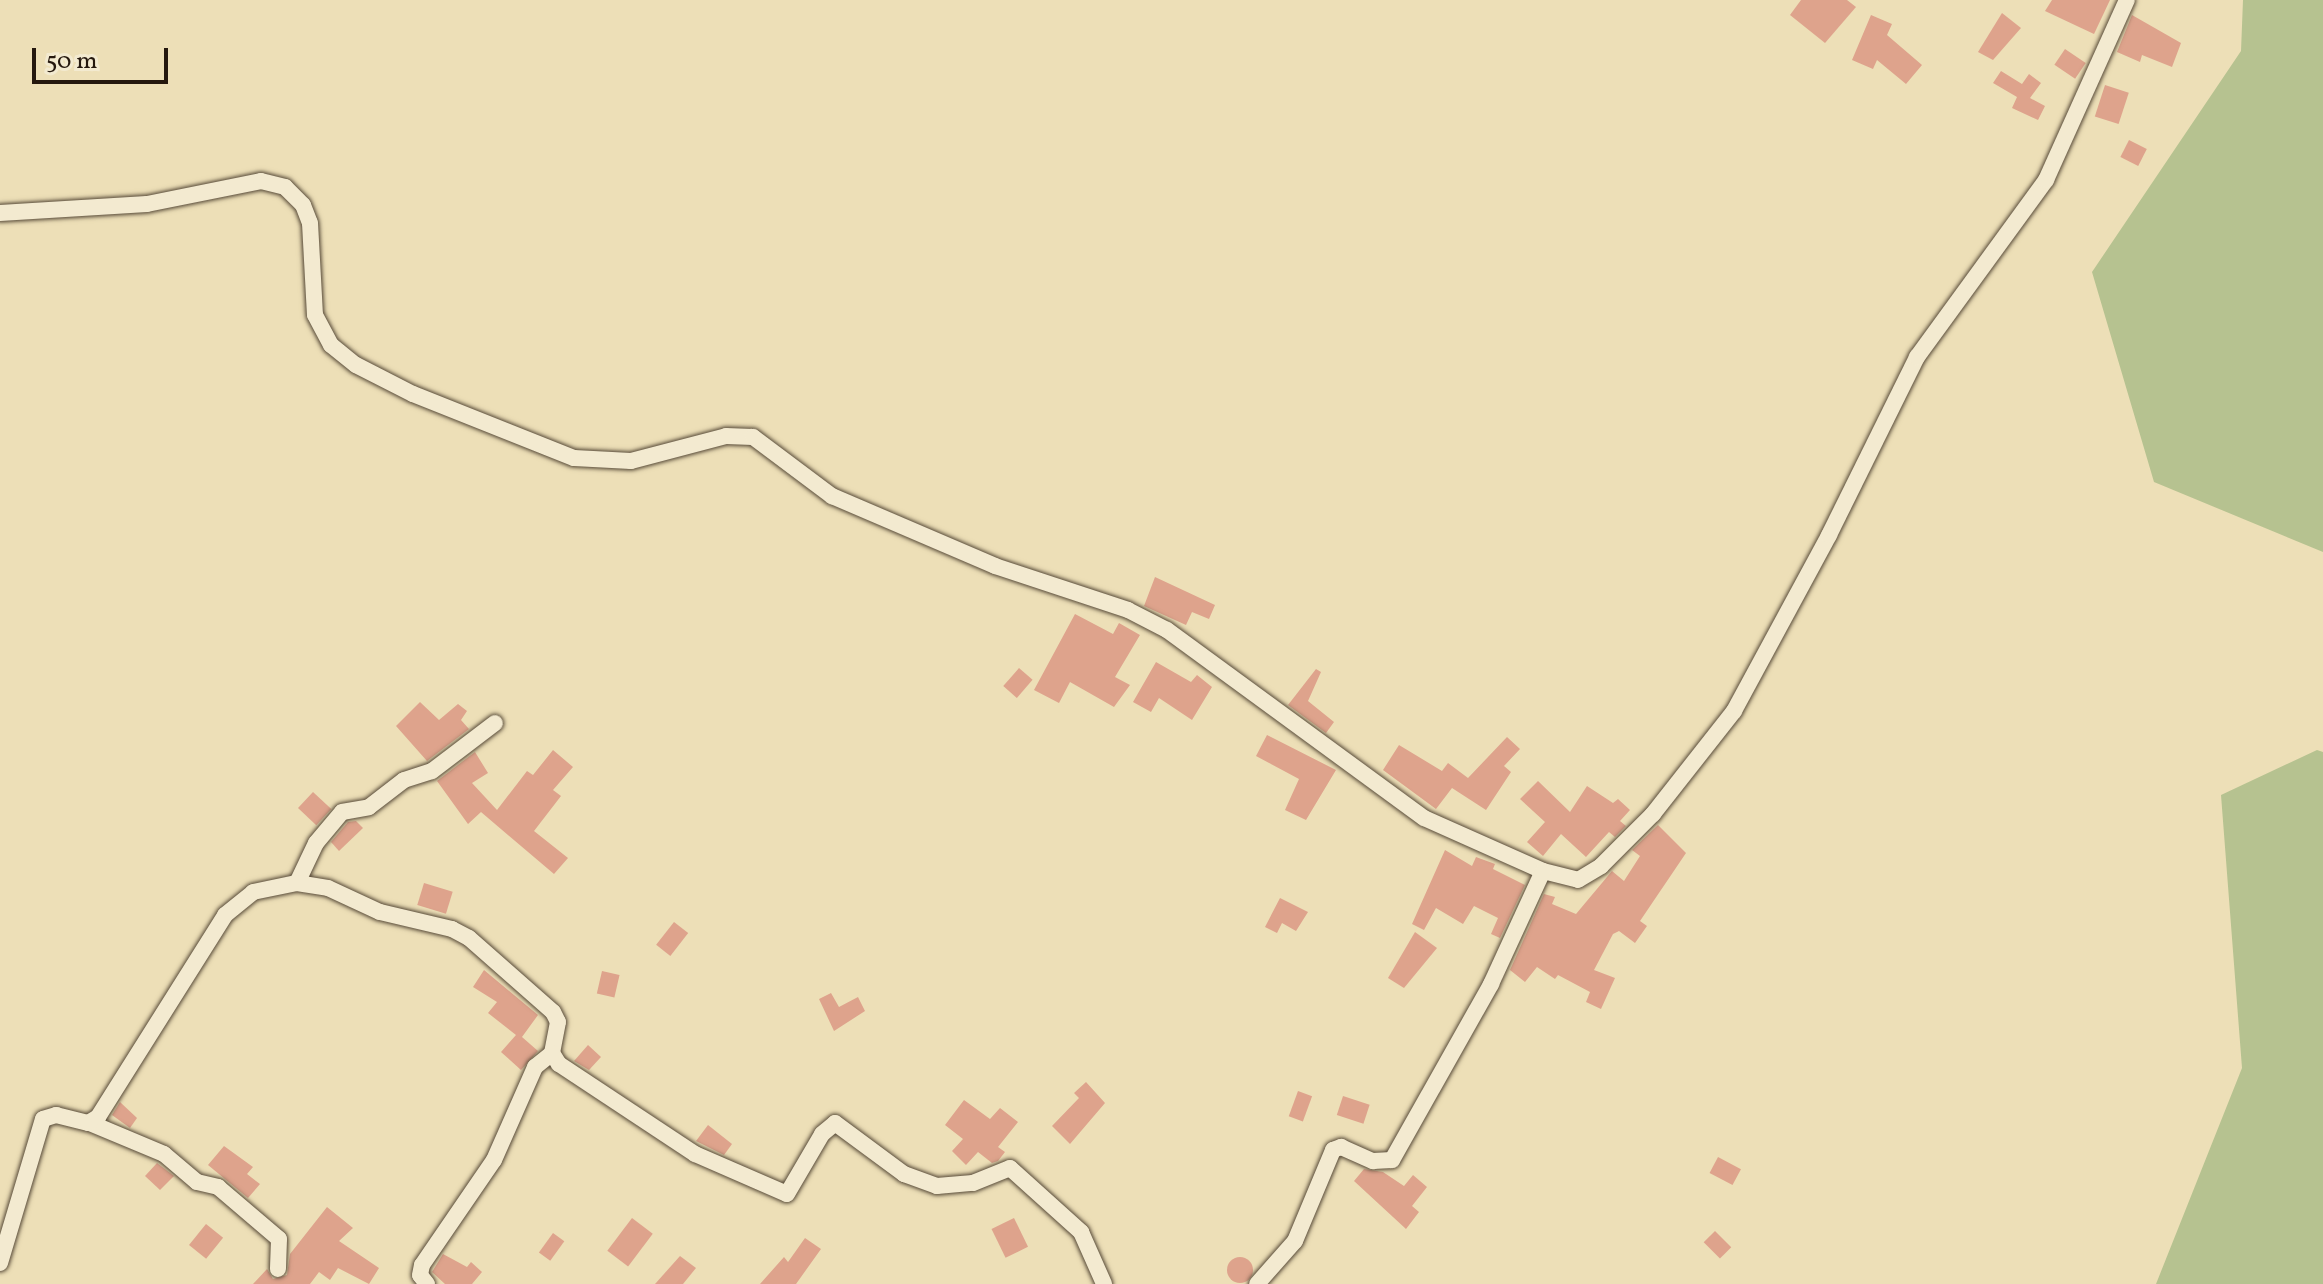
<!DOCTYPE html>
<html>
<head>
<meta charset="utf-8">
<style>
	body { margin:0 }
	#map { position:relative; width:2323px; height:1284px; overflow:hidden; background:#eddfb7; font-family:Vollkorn,serif }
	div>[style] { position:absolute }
	.green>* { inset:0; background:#b6c290 }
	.building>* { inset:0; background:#dea38c; transform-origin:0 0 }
	.round { border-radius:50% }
	.roads { filter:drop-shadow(0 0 2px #574a38) drop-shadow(0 0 2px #574a38) }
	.street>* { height:16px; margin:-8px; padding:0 8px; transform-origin:8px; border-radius:8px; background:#f3ead0 }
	span { translate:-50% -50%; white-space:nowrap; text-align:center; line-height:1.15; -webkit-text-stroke:7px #f3ead0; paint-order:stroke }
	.scale { position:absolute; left:32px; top:48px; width:136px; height:36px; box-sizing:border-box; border:4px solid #25180e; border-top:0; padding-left:10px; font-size:24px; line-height:28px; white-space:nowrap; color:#25180e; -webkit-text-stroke:6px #f3ead0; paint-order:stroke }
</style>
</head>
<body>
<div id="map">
	<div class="green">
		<div style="clip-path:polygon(2243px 0,2323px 0,2323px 552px,2154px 482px,2092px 272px,2241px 51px)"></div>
		<div style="clip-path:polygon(2317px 750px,2323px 752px,2323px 1284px,2156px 1284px,2242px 1068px,2221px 795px)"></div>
	</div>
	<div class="building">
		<div style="clip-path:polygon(1801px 0,1847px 0,1856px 7px,1825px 43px,1790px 15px)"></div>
		<div style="clip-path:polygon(2052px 0,2110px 0,2094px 34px,2045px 11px)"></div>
		<div style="clip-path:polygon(2002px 13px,2021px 28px,1993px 60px,1978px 52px)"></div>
		<div style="clip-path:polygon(1871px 15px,1892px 24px,1887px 35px,1922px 65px,1906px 84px,1877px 60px,1873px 69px,1852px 60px)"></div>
		<div style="clip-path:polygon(2132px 15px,2181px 43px,2172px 67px,2142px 55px,2140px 62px,2117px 52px)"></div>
		<div style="left:2065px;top:49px;width:25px;height:19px;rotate:34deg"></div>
		<div style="clip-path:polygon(2001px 71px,2022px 84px,2029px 74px,2041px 83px,2030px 98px,2045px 106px,2038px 120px,2012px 108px,2017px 97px,1993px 83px)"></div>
		<div style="left:2105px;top:85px;width:25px;height:33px;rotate:18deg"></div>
		<div style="left:2129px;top:140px;width:20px;height:19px;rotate:27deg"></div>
		<div style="clip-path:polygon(1155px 577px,1215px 605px,1209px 619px,1192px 612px,1186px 625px,1144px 606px)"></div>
		<div style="clip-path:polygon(1075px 614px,1113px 634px,1119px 623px,1140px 635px,1115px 677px,1130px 685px,1114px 707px,1070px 682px,1059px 703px,1034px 690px)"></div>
		<div style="clip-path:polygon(1156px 662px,1191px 682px,1197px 675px,1212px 687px,1192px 720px,1159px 698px,1151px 712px,1133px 702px)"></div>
		<div style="left:1019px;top:668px;width:18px;height:24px;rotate:41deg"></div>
		<div style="clip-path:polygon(1316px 669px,1321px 672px,1308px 701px,1334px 722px,1326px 733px,1288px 705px)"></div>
		<div style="clip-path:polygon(420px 702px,439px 720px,458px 704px,467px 711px,461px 720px,469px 729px,427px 761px,396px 726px)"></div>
		<div style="clip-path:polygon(1267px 735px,1336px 770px,1306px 820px,1285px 810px,1299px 779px,1256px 756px)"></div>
		<div style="clip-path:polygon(1507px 737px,1520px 749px,1504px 766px,1511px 772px,1486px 810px,1452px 788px,1436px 809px,1383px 770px,1399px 745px,1442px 771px,1448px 763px,1468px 778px)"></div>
		<div style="clip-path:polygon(553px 750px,573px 767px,553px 790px,561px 796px,534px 831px,568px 858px,554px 874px,481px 812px,468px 824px,437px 781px,475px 752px,488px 773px,472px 783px,497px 810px,527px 771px,533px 775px)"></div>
		<div style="clip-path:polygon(1538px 781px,1570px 812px,1587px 786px,1613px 803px,1618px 799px,1630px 810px,1620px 821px,1626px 826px,1615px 837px,1609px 832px,1586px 857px,1561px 834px,1543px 856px,1527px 842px,1545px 822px,1520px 799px)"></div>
		<div style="left:313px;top:792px;width:25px;height:22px;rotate:43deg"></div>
		<div style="clip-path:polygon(356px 821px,363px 828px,339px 851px,331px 842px,348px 822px)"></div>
		<div style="clip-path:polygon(1658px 825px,1686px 853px,1640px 921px,1647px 926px,1635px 943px,1619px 931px,1613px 934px,1594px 970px,1615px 978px,1601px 1009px,1586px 1002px,1590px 992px,1558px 975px,1555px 979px,1537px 967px,1525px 982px,1510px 970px,1544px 894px,1555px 897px,1552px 904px,1576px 914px,1612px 871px,1624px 881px,1640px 856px,1632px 850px)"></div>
		<div style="clip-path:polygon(1445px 850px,1472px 866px,1476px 857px,1495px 864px,1493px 869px,1525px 885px,1500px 938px,1491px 934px,1498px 918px,1474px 906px,1463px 924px,1436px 908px,1424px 930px,1412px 924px)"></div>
		<div style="left:424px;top:883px;width:30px;height:23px;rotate:17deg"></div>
		<div style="clip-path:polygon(1280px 898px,1308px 912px,1296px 931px,1282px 923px,1277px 933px,1265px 927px)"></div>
		<div style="left:674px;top:922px;width:18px;height:29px;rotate:38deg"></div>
		<div style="clip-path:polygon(1415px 932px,1437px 948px,1404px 988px,1388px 978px)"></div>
		<div style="clip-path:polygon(484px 970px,538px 1015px,522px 1037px,538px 1051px,521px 1070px,501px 1052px,516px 1035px,488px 1013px,497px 1002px,473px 987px)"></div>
		<div style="left:602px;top:971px;width:18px;height:23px;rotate:13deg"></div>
		<div style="clip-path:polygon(831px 993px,839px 1007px,858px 997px,865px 1011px,834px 1031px,819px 999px)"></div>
		<div style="clip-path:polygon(588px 1045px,601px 1057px,589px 1070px,574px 1061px)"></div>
		<div style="clip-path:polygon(1086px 1082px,1105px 1103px,1070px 1144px,1052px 1126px,1079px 1098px,1074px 1093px)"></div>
		<div style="left:1298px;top:1091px;width:15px;height:27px;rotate:20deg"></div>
		<div style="left:1343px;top:1096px;width:28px;height:20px;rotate:18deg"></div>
		<div style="clip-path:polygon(964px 1100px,990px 1119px,1000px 1108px,1018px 1122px,998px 1147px,1005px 1152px,998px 1161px,992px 1163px,978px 1152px,966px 1165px,952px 1151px,963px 1139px,945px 1125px)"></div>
		<div style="clip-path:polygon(120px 1102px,137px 1118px,130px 1128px,112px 1115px)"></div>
		<div style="clip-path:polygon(708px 1125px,732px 1144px,724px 1155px,696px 1141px)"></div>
		<div style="clip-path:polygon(224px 1146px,253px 1167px,247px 1174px,260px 1184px,248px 1198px,208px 1165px)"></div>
		<div style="left:1718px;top:1157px;width:26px;height:18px;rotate:28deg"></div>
		<div style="clip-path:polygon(157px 1163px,174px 1176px,160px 1190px,145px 1176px)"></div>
		<div style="clip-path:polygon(1364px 1169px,1383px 1172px,1404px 1186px,1413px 1175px,1427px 1187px,1412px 1206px,1419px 1212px,1406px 1229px,1354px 1181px)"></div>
		<div style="clip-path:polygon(327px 1207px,353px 1228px,339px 1241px,379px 1268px,369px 1284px,338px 1268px,330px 1280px,319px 1272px,310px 1284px,253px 1284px,267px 1269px,273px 1279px,287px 1275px,290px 1254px)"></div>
		<div style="left:632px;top:1218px;width:26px;height:41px;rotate:37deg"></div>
		<div style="left:1014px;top:1218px;width:32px;height:25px;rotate:64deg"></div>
		<div style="left:206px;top:1224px;width:22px;height:27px;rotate:39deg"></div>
		<div style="left:1715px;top:1231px;width:23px;height:16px;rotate:45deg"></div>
		<div style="left:553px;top:1233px;width:14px;height:24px;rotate:36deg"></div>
		<div style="clip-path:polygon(805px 1238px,821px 1249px,796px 1284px,760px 1284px,784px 1257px,788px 1262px)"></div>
		<div style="clip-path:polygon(443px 1254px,467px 1267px,471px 1262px,482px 1272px,472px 1284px,445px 1284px,432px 1272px)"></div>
		<div style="clip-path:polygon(680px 1256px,696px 1268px,683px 1284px,655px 1284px)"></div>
		<div class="round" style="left:1227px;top:1257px;width:26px;height:26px"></div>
	</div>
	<div class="roads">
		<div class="street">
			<div style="left:0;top:213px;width:147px;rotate:-3.5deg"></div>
			<div style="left:147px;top:204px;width:116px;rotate:-11.4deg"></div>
			<div style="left:261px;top:181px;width:25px;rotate:14deg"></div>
			<div style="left:285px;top:187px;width:25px;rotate:45deg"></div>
			<div style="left:303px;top:205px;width:19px;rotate:69deg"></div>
			<div style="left:310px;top:223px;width:92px;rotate:86.9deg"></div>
			<div style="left:315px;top:315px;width:34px;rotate:62deg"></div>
			<div style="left:331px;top:345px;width:32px;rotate:39deg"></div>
			<div style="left:356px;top:365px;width:64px;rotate:27deg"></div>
			<div style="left:413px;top:394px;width:173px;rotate:21.7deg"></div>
			<div style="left:574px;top:458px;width:57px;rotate:3deg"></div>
			<div style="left:631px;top:461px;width:98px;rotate:-14.7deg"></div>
			<div style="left:726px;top:436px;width:27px;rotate:2deg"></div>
			<div style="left:753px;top:437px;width:99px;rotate:36.8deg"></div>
			<div style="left:832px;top:496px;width:177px;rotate:23.2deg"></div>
			<div style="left:995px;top:566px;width:140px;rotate:18.3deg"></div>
			<div style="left:1128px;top:610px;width:44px;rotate:27.1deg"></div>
			<div style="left:1167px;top:630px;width:318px;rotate:36.2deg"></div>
			<div style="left:1424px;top:818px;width:130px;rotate:24deg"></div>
			<div style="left:1543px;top:871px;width:36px;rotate:14deg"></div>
			<div style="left:1578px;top:880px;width:27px;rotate:-31deg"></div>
			<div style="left:1601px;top:866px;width:74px;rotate:-45deg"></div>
			<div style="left:1653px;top:814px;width:131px;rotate:-51.8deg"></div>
			<div style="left:1734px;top:711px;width:200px;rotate:-61.6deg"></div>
			<div style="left:1829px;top:535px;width:199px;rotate:-63.7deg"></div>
			<div style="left:1917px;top:357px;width:219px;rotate:-53.9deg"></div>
			<div style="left:2046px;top:180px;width:197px;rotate:-65.8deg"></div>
			<div style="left:297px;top:883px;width:44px;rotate:-64.6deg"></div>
			<div style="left:316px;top:843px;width:40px;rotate:-50deg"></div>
			<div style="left:342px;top:812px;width:27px;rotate:-10deg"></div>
			<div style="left:369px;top:807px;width:44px;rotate:-37.6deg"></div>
			<div style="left:404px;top:780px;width:29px;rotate:-18deg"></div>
			<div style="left:432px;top:771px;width:79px;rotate:-37.3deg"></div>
			<div style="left:90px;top:1123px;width:80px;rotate:22.7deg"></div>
			<div style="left:164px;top:1154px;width:43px;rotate:40.3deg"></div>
			<div style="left:197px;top:1182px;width:22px;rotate:13deg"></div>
			<div style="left:218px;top:1187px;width:80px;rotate:40.4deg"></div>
			<div style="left:279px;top:1239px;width:30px;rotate:92deg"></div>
			<div style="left:0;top:1263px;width:150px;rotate:-73.4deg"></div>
			<div style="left:43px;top:1119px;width:14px;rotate:-17deg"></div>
			<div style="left:56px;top:1115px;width:33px;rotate:14deg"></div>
			<div style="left:88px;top:1123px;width:12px;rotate:-31deg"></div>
			<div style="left:98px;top:1117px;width:239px;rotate:-57.8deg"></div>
			<div style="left:225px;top:915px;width:36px;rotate:-39deg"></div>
			<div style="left:253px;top:892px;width:45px;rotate:-11.6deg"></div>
			<div style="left:297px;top:883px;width:31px;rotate:9deg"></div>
			<div style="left:328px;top:888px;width:57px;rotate:24.8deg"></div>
			<div style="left:380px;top:912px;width:74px;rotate:13.3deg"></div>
			<div style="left:452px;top:929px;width:19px;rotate:28deg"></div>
			<div style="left:469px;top:938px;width:112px;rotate:41.4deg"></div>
			<div style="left:553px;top:1012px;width:11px;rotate:63deg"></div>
			<div style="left:558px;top:1022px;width:32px;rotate:101deg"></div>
			<div style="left:552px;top:1053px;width:13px;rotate:58deg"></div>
			<div style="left:559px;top:1064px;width:163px;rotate:33.5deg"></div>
			<div style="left:695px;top:1154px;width:100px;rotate:23.5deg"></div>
			<div style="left:787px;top:1194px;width:69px;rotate:-59.7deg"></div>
			<div style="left:822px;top:1134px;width:17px;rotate:-40deg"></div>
			<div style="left:835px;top:1123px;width:86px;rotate:36.5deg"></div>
			<div style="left:904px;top:1174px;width:35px;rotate:20deg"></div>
			<div style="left:937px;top:1186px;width:36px;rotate:-5deg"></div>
			<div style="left:973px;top:1183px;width:40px;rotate:-22deg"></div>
			<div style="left:1010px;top:1168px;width:96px;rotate:42deg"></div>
			<div style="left:1081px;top:1232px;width:57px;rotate:66.1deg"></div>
			<div style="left:427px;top:1284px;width:11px;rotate:-128deg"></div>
			<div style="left:420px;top:1275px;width:10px;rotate:-79deg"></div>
			<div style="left:422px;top:1265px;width:127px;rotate:-55.6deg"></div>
			<div style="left:494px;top:1160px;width:102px;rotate:-66.2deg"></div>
			<div style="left:535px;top:1067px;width:22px;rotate:-39deg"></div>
			<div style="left:1257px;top:1284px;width:57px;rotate:-48.5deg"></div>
			<div style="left:1295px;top:1241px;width:99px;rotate:-67.3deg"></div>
			<div style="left:1333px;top:1150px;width:9px;rotate:-21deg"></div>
			<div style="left:1341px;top:1147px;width:35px;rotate:24deg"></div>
			<div style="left:1373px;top:1161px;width:19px;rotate:-3deg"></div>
			<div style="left:1392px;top:1160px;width:202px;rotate:-60.6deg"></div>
			<div style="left:1491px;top:984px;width:124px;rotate:-65.3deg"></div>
		</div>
	</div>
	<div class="scale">50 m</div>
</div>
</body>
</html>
